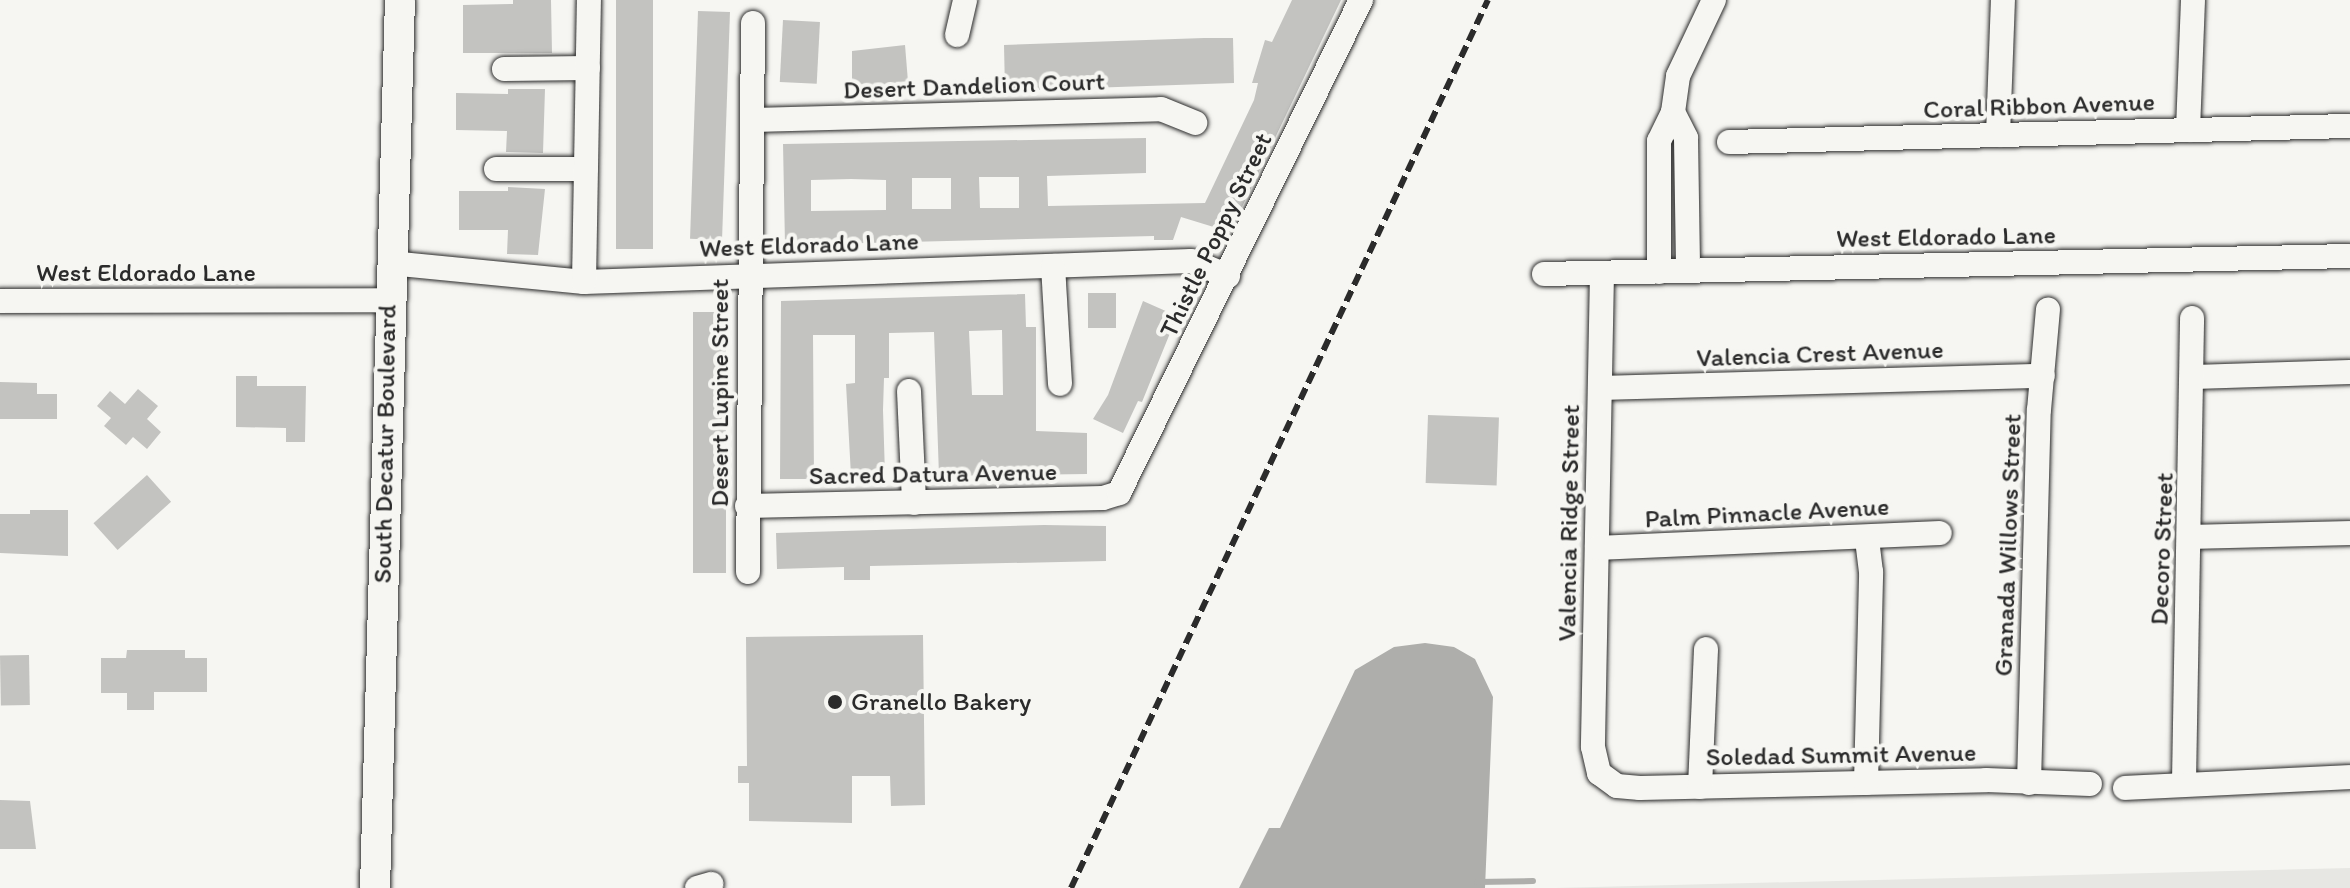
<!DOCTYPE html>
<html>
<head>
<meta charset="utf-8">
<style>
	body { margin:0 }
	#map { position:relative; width:2350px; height:888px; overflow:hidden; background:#f6f6f2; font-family:Itim,sans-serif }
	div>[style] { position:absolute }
	.built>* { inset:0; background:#e7e7e3 }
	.water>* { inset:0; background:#aeaeab }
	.stream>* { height:6px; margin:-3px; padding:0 3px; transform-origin:3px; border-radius:3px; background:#aeaeab }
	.building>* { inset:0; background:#c3c3c0; transform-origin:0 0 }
	.roads { filter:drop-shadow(0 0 2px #2b2b2b) drop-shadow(0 0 2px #2b2b2b) }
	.minor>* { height:24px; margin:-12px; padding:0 12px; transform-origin:12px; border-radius:12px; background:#f6f6f2 }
	.major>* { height:30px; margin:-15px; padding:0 15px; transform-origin:15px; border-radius:15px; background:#f6f6f2 }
	.rail>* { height:6px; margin-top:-3px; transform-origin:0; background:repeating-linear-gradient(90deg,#2b2b2b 0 12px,transparent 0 18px) }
	.dots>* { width:22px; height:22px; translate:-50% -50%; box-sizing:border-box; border:4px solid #f6f6f2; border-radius:50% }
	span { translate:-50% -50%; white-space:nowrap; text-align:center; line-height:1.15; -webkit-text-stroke:8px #f6f6f2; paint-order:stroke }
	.street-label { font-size:26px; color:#2b2b2b }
	.poi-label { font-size:26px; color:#2b2b2b }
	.left { translate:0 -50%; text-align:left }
</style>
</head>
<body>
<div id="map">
	<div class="built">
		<div style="clip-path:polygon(2350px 868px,2350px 888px,1555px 888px)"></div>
	</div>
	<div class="water">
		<div style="clip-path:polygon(1425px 643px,1454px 647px,1475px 659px,1493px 697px,1485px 888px,1239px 888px,1269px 828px,1280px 828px,1355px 670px,1394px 647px)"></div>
	</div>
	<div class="stream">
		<div style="left:1477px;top:882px;width:56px;rotate:-1deg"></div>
	</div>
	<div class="building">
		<div style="clip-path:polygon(513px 0,551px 0,552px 53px,463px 53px,463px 5px,513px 4px)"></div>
		<div style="left:616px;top:0;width:37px;height:249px"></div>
		<div style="clip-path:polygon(evenodd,1292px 0,1341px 0,1230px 232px,1181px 217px,1173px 240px,1154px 240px,1154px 236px,785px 245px,783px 144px,1146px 138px,1146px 173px,1047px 176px,1048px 206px,1205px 203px,1254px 100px,1258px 83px,1252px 83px,1265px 40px,1272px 42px,1292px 0,979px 177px,1019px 177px,1019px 208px,980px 208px,979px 177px,1292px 0,912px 178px,951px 178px,951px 209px,912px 209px,912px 178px,1292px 0,851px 179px,886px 180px,886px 210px,811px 211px,811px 180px,851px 179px)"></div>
		<div style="left:698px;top:11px;width:32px;height:228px;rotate:2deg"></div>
		<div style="left:783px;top:20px;width:37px;height:62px;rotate:3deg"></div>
		<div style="clip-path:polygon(1204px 38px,1233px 38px,1234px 83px,1005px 91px,1004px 45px)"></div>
		<div style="clip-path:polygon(905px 45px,909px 94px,852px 90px,852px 51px)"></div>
		<div style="clip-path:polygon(508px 89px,545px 89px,543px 153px,506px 152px,507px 131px,456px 130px,456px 93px,508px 94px)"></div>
		<div style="clip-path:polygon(508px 187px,545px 189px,538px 255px,507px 254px,508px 230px,459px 230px,459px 191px,508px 191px)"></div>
		<div style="left:1088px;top:293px;width:28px;height:35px"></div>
		<div style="clip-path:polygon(evenodd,1025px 294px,1026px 327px,1036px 327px,1036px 431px,1087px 433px,1087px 474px,939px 476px,934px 332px,889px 333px,889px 378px,884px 378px,883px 410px,885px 475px,851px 476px,846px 384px,855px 383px,855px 335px,813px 335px,814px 479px,780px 479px,781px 301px,1025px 294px,1002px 330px,1003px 395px,972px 395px,969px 331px,1002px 330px)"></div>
		<div style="clip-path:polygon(1143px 301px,1177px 316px,1142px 402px,1138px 401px,1123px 433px,1093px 419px,1108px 395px)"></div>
		<div style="left:693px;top:312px;width:33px;height:261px"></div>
		<div style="clip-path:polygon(236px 376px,257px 376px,257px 386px,306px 386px,305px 442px,286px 442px,286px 428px,236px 427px)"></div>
		<div style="clip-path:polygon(0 382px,37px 383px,37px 394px,57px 394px,57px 419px,0 419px)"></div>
		<div style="clip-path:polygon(138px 389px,158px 406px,147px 419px,161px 432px,147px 449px,133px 437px,126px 445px,104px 426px,111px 418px,97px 406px,110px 391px,125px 404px)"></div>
		<div style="left:1428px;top:415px;width:71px;height:68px;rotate:2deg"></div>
		<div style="left:147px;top:475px;width:36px;height:72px;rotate:48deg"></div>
		<div style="clip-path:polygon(30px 510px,68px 510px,68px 556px,0 553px,0 514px,30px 514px)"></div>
		<div style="clip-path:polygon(1044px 525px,1106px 526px,1106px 561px,870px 566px,870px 580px,844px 580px,844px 567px,777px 569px,776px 533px)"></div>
		<div style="clip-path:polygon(923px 635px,925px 805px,891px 806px,890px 776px,852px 776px,852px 823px,749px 821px,749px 783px,738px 783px,738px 766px,747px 766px,746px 637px)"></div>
		<div style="clip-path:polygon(127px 650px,185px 650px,185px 658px,207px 658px,207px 692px,154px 692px,154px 710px,127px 710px,127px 693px,101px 693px,101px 658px,126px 658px)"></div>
		<div style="left:29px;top:655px;width:50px;height:29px;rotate:89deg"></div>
		<div style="clip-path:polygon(0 800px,30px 801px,36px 849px,0 849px)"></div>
	</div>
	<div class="roads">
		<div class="minor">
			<div style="left:957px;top:35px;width:36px;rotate:-77deg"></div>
			<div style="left:504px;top:69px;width:84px;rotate:-0.7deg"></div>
			<div style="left:1673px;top:112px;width:29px;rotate:63deg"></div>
			<div style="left:1686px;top:138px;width:133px;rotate:89.1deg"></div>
			<div style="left:753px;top:120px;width:408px;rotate:-1.5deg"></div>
			<div style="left:1161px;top:109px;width:37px;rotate:22deg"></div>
			<div style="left:2188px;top:130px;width:130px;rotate:-87.8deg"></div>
			<div style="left:1998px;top:135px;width:135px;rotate:-87.9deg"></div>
			<div style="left:1729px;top:142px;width:621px;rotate:-1.48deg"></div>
			<div style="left:496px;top:169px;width:90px"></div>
			<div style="left:390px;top:263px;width:195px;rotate:5.6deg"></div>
			<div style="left:584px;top:282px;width:607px;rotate:-1.98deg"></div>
			<div style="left:1191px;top:261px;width:40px;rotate:22deg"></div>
			<div style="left:1053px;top:266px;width:118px;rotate:86.6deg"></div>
			<div style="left:1659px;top:272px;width:131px;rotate:-90deg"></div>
			<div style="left:1659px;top:141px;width:32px;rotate:-64deg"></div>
			<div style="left:1673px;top:112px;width:36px;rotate:-82deg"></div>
			<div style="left:1678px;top:76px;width:84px;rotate:-64.7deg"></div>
			<div style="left:1602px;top:273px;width:474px;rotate:91.1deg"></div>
			<div style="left:1593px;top:747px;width:27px;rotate:77deg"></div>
			<div style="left:1599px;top:773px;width:22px;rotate:36deg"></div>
			<div style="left:1617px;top:786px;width:23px;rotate:5deg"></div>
			<div style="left:1640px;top:788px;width:346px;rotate:-1.3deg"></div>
			<div style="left:1986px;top:780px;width:104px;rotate:2.2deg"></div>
			<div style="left:1544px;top:274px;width:806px;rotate:-1.28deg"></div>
			<div style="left:584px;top:282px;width:282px;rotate:-89deg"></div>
			<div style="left:0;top:301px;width:389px;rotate:-0.1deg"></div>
			<div style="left:2194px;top:377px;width:156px;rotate:-1.8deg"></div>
			<div style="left:1600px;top:388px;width:443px;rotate:-1.6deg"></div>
			<div style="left:909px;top:391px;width:112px;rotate:87.4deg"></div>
			<div style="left:747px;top:506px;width:356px;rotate:-1.3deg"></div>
			<div style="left:1103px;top:498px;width:17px;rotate:-17deg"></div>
			<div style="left:1119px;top:493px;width:549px;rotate:-63.85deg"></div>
			<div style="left:2190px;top:537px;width:160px;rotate:-1.4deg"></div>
			<div style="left:1597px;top:548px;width:343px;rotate:-2.5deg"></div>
			<div style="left:748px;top:572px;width:549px;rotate:-89.48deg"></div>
			<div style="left:2184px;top:781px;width:463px;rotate:-89deg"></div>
			<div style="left:1866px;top:783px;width:211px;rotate:-88.6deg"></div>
			<div style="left:1871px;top:572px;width:34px;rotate:-97deg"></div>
			<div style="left:2029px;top:783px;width:373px;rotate:-88.5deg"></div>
			<div style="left:2039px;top:410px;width:101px;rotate:-84.9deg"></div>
			<div style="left:1700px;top:787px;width:138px;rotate:-87.5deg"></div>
			<div style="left:2125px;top:788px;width:225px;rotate:-2.8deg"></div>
			<div style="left:697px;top:888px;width:15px;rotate:-16deg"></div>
		</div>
		<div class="major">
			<div style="left:375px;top:888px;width:888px;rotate:-88.39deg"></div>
		</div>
	</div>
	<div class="rail">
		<div style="left:1071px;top:888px;width:981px;rotate:-64.85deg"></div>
	</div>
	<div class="dots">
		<div style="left:835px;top:702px;background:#2b2b2b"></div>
	</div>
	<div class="street-label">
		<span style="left:974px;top:86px;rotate:-2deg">Desert Dandelion Court</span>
		<span style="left:2039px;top:106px;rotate:-2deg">Coral Ribbon Avenue</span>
		<span style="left:1216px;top:235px;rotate:-64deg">Thistle Poppy Street</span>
		<span style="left:1946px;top:237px;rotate:-1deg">West Eldorado Lane</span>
		<span style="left:809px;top:245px;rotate:-2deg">West Eldorado Lane</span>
		<span style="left:146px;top:273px">West Eldorado Lane</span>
		<span style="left:1820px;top:354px;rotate:-2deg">Valencia Crest Avenue</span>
		<span style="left:720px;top:393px;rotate:-90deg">Desert Lupine Street</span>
		<span style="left:385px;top:444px;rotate:-89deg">South Decatur Boulevard</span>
		<span style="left:933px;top:474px;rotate:-1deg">Sacred Datura Avenue</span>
		<span style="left:1767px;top:513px;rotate:-3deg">Palm Pinnacle Avenue</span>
		<span style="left:1569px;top:523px;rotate:-89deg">Valencia Ridge Street</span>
		<span style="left:2008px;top:545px;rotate:-88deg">Granada Willows Street</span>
		<span style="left:2162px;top:549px;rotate:-88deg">Decoro Street</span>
		<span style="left:1841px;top:755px;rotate:-1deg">Soledad Summit Avenue</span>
	</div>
	<div class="poi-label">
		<span class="left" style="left:851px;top:702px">Granello Bakery</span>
	</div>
</div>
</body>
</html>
